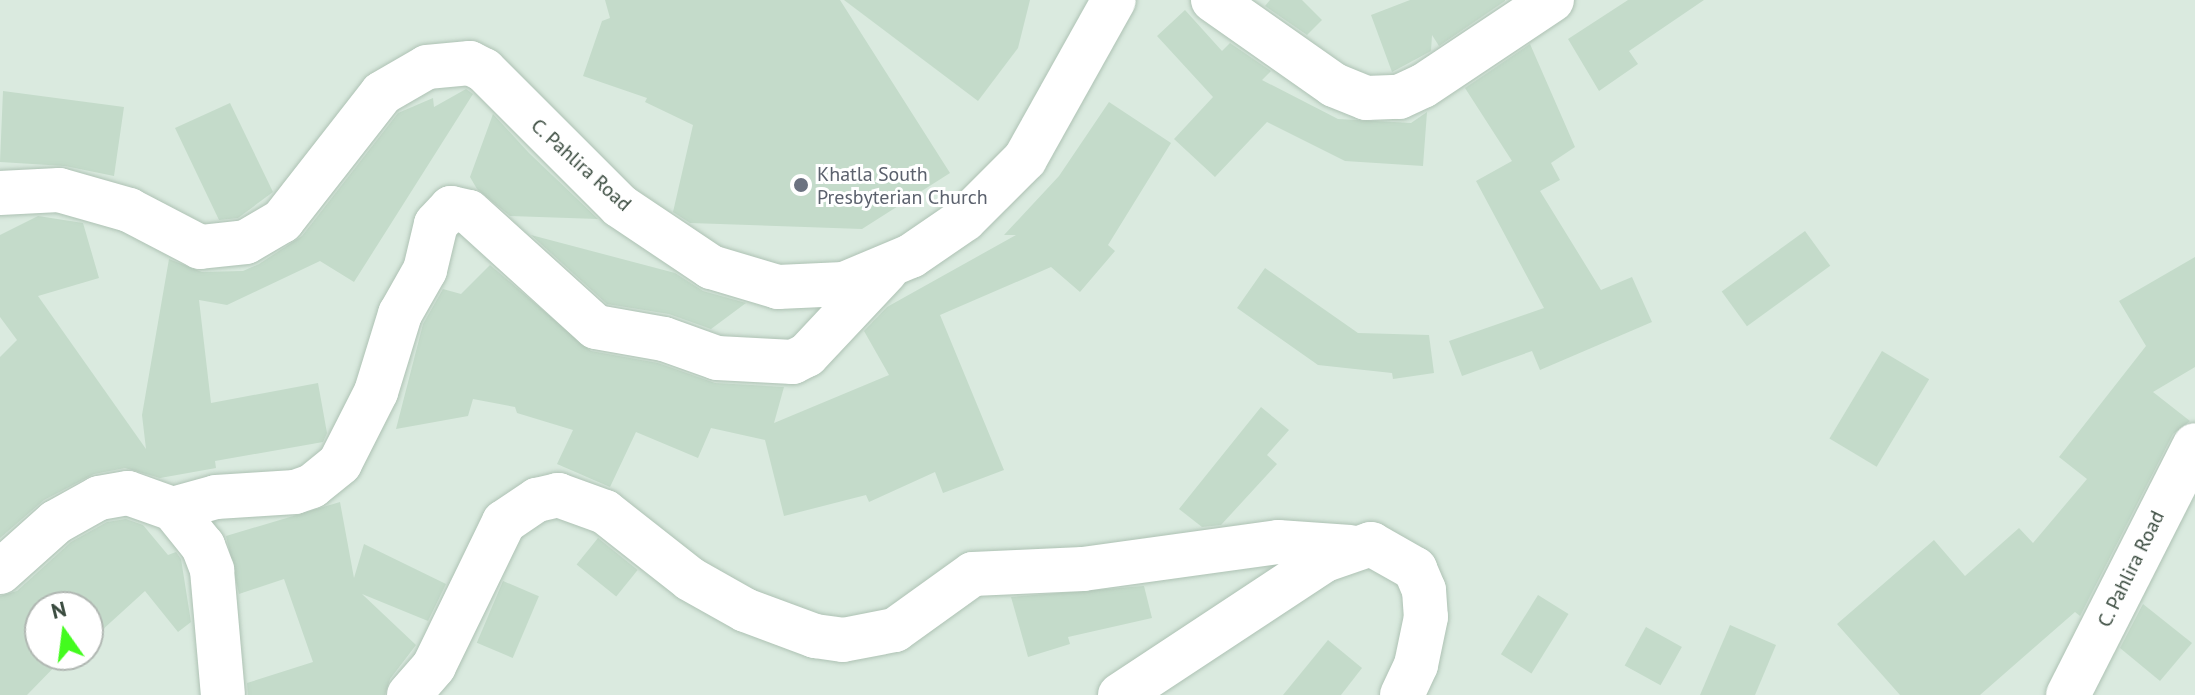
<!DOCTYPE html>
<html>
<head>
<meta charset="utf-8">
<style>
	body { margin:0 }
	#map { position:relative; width:2195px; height:695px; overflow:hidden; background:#ecf6ef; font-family:"PT Sans",sans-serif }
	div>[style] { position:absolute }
	.residential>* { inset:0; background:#daeadf }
	.building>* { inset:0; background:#c4dbca; transform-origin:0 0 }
	.roads { filter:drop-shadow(0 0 2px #aec2b4) drop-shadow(0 0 2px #aec2b4) }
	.minor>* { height:44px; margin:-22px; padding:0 22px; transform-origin:22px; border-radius:22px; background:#fff }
	.dots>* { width:22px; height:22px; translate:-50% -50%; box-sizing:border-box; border:4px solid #fff; border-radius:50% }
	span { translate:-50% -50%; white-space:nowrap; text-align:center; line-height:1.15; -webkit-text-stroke:6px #fff; paint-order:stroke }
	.street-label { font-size:20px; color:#394a3e }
	.worship-label { font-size:20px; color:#5b616d }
	.left { translate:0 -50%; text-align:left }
	.north { position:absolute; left:24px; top:591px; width:80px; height:80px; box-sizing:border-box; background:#fff; border:2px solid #b0b7b2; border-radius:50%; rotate:346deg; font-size:22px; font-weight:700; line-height:32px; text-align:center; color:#394a3e }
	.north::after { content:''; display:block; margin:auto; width:28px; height:36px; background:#43fb1e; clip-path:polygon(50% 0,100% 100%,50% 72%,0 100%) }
</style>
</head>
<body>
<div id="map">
	<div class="residential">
		<div style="clip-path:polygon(evenodd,0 0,2195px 0,2195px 695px,0 695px,0 0,40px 607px,88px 607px,88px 655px,40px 655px,40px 607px)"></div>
	</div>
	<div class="building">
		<div style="clip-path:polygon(605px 0,840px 0,950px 173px,862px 229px,690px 223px,673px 212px,693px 125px,645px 102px,647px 98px,583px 76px,602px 21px,610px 18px)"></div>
		<div style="clip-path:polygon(844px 0,1030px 0,1018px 48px,978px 101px)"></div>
		<div style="clip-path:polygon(1270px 0,1302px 0,1322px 20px,1307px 35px,1265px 6px)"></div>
		<div style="clip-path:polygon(1410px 0,1505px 0,1505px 1px,1439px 46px,1432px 35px,1431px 51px,1392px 72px,1371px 15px)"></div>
		<div style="clip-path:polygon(1628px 0,1704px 0,1629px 51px,1638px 64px,1599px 91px,1568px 39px)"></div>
		<div style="clip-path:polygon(1185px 10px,1222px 51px,1230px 43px,1271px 71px,1262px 80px,1338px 119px,1411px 123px,1427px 112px,1423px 166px,1345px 161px,1267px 122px,1215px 177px,1174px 139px,1213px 97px,1157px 36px)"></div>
		<div style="clip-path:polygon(1530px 44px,1575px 147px,1551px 163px,1560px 180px,1540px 191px,1601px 290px,1632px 277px,1652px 322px,1540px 370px,1532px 351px,1462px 376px,1449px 341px,1544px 308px,1476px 181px,1512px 161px,1465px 88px)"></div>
		<div style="clip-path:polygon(466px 89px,473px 94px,354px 282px,320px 261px,227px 305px,199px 300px,211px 403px,318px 383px,327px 433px,323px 442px,215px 461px,216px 468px,160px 478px,125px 468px,94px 474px,44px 500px,0 538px,0 357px,17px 340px,0 317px,0 235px,38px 216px,83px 223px,99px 278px,38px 296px,146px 449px,142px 415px,169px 259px,202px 272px,243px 271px,259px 264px,302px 236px,398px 113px,433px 98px,434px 107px)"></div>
		<div style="clip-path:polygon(3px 91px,124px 107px,114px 176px,65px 166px,0 162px)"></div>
		<div style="clip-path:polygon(1109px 102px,1171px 143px,1108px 245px,1115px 251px,1080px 292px,1051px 267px,940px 315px,1004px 470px,943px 493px,935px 472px,869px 502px,866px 495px,784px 516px,765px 440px,711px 428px,698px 458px,636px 432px,610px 487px,557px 464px,573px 430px,517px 413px,515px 407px,473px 399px,468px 416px,396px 429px,423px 324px,443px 289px,461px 294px,490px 265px,591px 351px,658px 363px,715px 383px,784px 387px,774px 423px,889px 375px,864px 331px,887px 307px,1016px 235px,1004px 235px,1059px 176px)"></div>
		<div style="clip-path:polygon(230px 103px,273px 192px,238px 218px,219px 220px,175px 128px)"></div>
		<div style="clip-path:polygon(493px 114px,529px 153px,598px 219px,510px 216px,477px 189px,470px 177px)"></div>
		<div style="left:1805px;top:231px;width:43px;height:103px;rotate:54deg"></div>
		<div style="clip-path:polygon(531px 235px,675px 273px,703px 291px,746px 303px,711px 329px,669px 314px,607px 304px)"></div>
		<div style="clip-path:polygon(2195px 257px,2195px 367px,2153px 392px,2190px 421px,2173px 434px,2080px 616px,2075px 612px,1980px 695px,1900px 695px,1837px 624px,1934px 540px,1965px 576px,2019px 528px,2033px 543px,2087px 479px,2059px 457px,2146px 346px,2119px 301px)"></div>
		<div style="clip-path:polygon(1265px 268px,1358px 333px,1429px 335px,1434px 373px,1393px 379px,1392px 373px,1318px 365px,1237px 308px)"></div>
		<div style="left:1882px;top:351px;width:55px;height:102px;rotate:31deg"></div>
		<div style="clip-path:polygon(1261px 407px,1289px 430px,1267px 455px,1277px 464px,1221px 525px,1202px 527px,1179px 509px)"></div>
		<div style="clip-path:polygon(340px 502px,354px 578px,364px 544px,446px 584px,428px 621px,362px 594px,416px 645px,390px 679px,385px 695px,248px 695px,247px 683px,313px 662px,284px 579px,239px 594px,226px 536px)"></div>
		<div style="clip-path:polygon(126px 519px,143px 525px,168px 555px,176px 552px,181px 559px,191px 622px,178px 632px,145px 591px,89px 642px,88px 607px,40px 607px,40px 655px,66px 655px,27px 695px,0 695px,0 596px,17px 591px,71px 542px,107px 522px)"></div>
		<div style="left:598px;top:538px;width:51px;height:34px;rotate:39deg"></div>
		<div style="left:503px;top:581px;width:39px;height:67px;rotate:23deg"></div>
		<div style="clip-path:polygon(1144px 586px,1152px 618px,1068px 637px,1070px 644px,1028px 657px,1011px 597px)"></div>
		<div style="left:1538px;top:595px;width:36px;height:70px;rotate:32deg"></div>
		<div style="clip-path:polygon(2143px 604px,2192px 643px,2160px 681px,2120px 648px)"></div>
		<div style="clip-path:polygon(1730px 625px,1776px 645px,1755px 695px,1700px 695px)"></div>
		<div style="left:1646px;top:627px;width:41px;height:44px;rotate:29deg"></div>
		<div style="clip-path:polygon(1328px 640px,1362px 668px,1341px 695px,1283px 695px)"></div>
	</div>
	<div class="roads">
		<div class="minor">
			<div style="left:1213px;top:0;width:148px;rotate:35.1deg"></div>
			<div style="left:1334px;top:85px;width:35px;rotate:22deg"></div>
			<div style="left:1366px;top:98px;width:33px;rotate:-2deg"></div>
			<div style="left:1399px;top:97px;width:26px;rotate:-25deg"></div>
			<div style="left:1423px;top:86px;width:155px;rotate:-33.7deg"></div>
			<div style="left:0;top:193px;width:59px;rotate:-2.9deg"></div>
			<div style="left:59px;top:190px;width:73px;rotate:15.9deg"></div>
			<div style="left:129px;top:210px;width:80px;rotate:27.5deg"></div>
			<div style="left:200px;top:247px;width:46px;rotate:-6.2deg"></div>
			<div style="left:246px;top:242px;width:42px;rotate:-30.3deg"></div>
			<div style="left:282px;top:221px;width:162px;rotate:-52deg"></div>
			<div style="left:382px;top:93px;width:52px;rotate:-30deg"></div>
			<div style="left:427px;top:67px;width:43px;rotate:-5.3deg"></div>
			<div style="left:470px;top:63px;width:16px;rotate:27deg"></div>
			<div style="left:484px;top:70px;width:192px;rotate:45deg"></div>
			<div style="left:620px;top:206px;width:110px;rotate:33.8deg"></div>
			<div style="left:711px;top:267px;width:70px;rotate:16.6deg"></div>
			<div style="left:778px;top:287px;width:66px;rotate:-2.6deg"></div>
			<div style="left:844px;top:284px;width:73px;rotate:-22.7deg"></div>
			<div style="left:911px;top:256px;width:65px;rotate:-34.4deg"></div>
			<div style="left:965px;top:219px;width:85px;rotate:-45deg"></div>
			<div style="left:1025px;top:159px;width:182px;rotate:-60.8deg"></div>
			<div style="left:173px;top:509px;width:45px;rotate:-15.6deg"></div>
			<div style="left:216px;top:497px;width:79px;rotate:-3.6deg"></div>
			<div style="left:295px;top:492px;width:18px;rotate:-19deg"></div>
			<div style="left:312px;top:486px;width:36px;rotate:-39deg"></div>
			<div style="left:340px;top:463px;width:80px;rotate:-63.1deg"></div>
			<div style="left:376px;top:392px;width:82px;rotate:-72.9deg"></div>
			<div style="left:400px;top:314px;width:51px;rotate:-60.4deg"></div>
			<div style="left:425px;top:270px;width:47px;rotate:-76.6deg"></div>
			<div style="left:436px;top:224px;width:22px;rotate:-47deg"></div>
			<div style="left:451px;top:208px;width:18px;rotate:13deg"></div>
			<div style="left:469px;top:212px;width:171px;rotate:42.2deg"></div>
			<div style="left:596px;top:327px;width:69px;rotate:10deg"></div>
			<div style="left:664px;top:339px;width:56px;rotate:19.7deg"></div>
			<div style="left:717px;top:358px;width:76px;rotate:3deg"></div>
			<div style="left:793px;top:362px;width:16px;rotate:-27deg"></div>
			<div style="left:807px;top:355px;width:115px;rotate:-46.8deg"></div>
			<div style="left:0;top:572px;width:75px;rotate:-41.8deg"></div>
			<div style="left:56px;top:522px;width:49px;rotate:-29.2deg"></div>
			<div style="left:99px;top:498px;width:29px;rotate:-10deg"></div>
			<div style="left:128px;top:493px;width:48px;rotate:19.6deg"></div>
			<div style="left:173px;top:509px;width:48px;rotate:51deg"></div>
			<div style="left:203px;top:546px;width:26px;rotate:69deg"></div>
			<div style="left:212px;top:570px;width:125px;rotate:85deg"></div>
			<div style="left:409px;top:695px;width:38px;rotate:-49deg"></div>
			<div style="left:434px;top:666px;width:160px;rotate:-64.1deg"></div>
			<div style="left:504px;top:522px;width:40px;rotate:-34deg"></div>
			<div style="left:537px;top:500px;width:22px;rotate:-13deg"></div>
			<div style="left:558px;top:495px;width:50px;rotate:19.9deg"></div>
			<div style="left:605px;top:512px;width:108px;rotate:38.2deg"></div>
			<div style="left:690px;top:579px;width:63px;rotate:29.4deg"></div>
			<div style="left:745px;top:610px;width:75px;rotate:20.4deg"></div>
			<div style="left:815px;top:636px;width:28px;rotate:8deg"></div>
			<div style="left:843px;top:640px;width:53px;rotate:-10.9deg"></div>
			<div style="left:895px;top:630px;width:96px;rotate:-35.7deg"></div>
			<div style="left:973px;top:574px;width:110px;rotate:-2.6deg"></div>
			<div style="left:1083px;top:569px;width:197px;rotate:-7.9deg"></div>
			<div style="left:1278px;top:542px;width:72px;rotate:4deg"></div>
			<div style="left:1120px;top:695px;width:245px;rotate:-33.4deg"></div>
			<div style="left:1325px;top:560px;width:49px;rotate:-19.2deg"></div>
			<div style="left:1371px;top:544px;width:51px;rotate:29.6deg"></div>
			<div style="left:1415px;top:569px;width:23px;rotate:67deg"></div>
			<div style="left:1424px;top:590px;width:27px;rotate:86deg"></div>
			<div style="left:1426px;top:617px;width:49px;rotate:101.8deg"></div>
			<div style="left:1416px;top:665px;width:33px;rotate:115deg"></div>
			<div style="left:2068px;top:695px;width:280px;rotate:-63.1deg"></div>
		</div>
	</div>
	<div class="dots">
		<div style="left:801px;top:185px;background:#6b7280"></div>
	</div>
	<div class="street-label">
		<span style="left:581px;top:165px;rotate:42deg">C. Pahlira Road</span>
		<span style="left:2131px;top:569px;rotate:-64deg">C. Pahlira Road</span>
	</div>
	<div class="worship-label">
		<span class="left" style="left:817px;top:186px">Khatla South<br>Presbyterian Church</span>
	</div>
	<div class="north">N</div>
</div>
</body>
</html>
